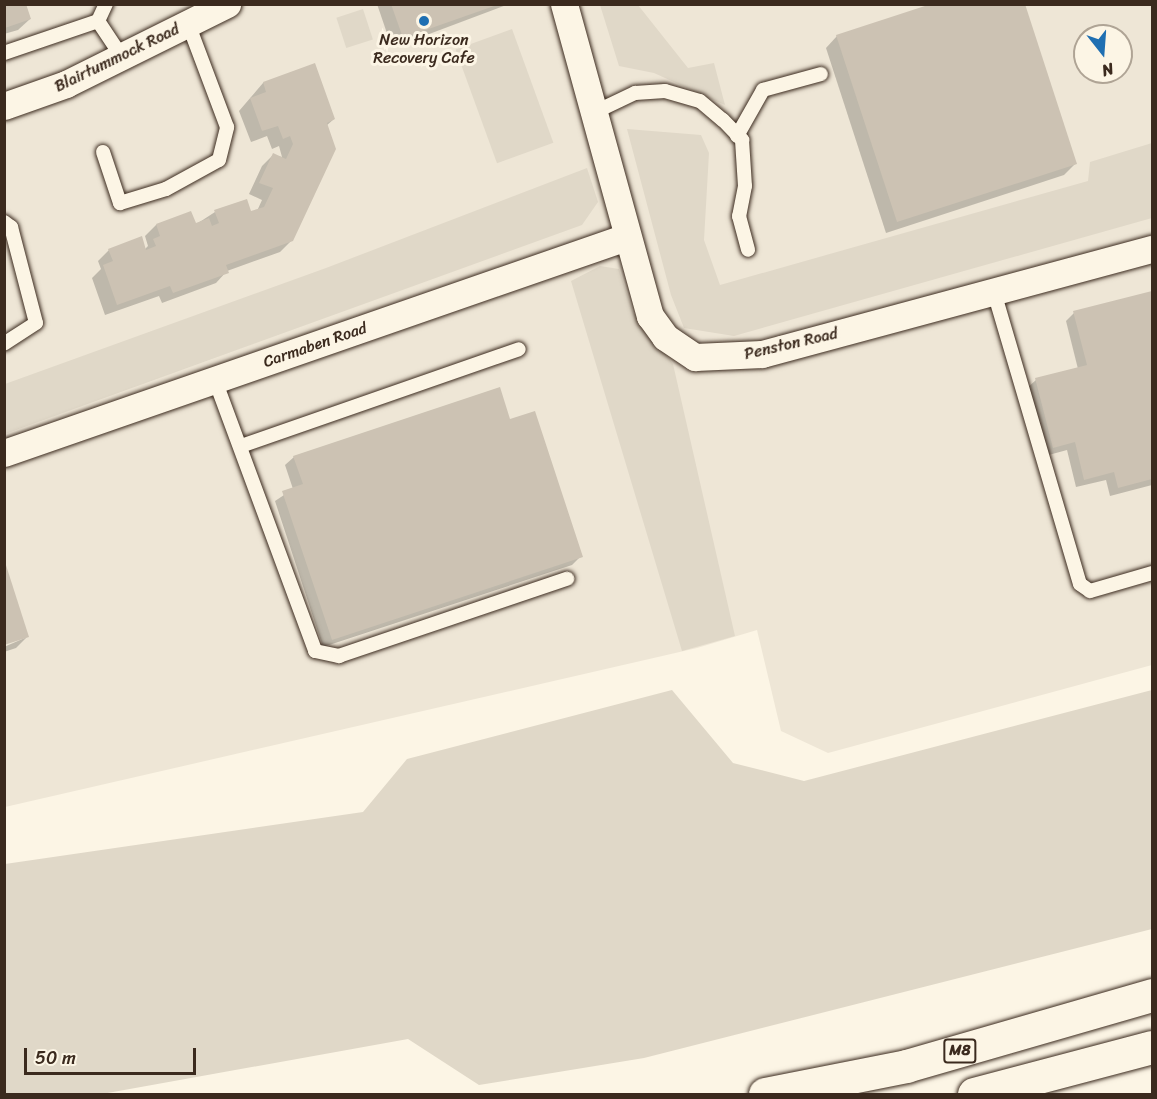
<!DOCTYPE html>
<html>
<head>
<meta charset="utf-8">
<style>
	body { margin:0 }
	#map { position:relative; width:1157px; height:1099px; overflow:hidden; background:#fcf5e5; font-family:Sriracha,sans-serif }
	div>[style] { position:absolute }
	.built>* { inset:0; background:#eee6d6 }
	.green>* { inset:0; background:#e0d8c8; transform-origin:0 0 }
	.shadow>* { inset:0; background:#0003 }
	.building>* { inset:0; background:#ccc2b3 }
	.roads { filter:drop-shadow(0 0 2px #3b2a1e) drop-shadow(0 0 2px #3b2a1e) }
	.lane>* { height:14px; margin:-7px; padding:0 7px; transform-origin:7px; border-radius:7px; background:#fcf5e5 }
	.street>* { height:27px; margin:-13.5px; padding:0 13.5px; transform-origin:13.5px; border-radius:13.5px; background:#fcf5e5 }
	.highway>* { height:33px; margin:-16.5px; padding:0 16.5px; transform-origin:16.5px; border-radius:16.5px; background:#fcf5e5 }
	.dots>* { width:16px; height:16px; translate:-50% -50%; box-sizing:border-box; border:3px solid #fcf5e5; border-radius:50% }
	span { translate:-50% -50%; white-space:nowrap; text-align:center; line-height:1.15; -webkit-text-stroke:6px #fcf5e5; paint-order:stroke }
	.shield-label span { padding:2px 4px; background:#fcf5e5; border:2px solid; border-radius:4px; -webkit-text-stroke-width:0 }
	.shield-label { font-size:15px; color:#3b2a1e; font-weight:700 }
	.poi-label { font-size:16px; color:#3b2a1e }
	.street-label { font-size:16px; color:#3b2a1e }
	.frame { position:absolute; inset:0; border:6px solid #3b2a1e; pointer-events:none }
	.north { position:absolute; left:1073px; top:24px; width:60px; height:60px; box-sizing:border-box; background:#fcf5e5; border:2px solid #afa495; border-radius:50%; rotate:163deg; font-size:16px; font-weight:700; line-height:24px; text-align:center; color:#3b2a1e }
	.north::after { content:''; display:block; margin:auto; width:21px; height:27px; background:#1f6fb2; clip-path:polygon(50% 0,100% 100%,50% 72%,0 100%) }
	.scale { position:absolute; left:24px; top:1048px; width:172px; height:27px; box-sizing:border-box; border:3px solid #3b2a1e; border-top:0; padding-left:8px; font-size:18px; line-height:21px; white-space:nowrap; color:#3b2a1e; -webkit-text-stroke:4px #fcf5e5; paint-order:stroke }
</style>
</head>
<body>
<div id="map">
	<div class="built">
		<div style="clip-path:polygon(evenodd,4px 5px,1152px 5px,1152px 665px,828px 753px,781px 731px,757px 630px,697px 648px,5px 807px,4px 5px,1085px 36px,1121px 36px,1121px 72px,1085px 72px,1085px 36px)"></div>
	</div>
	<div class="green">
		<div style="clip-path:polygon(600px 5px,638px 5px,688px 68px,714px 63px,725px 105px,654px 73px,619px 66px)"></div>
		<div style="left:363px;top:9px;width:32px;height:28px;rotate:72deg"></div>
		<div style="left:512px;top:29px;width:121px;height:60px;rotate:70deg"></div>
		<div style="clip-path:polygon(627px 129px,701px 135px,709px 153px,704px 240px,720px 285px,1088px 181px,1090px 162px,1152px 143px,1152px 218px,734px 336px,684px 328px,671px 295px)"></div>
		<div style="clip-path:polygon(587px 168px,598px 202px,582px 225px,5px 434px,5px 384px,326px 268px)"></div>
		<div style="clip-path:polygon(600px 266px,619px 269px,633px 312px,673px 364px,735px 636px,682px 651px,571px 281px)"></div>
		<div style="clip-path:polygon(672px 690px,733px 763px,804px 781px,1152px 690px,1152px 929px,644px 1058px,479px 1085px,408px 1039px,102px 1094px,5px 1094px,5px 864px,363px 812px,407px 759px)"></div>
	</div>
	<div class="shadow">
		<div style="clip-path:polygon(4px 4px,25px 4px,30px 19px,18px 30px,4px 34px)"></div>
		<div style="clip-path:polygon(377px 4px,509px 4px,392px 48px)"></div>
		<div style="clip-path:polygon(837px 36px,1075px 164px,1064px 175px,886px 233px,826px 48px)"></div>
		<div style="clip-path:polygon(314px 65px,334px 119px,326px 126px,291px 241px,280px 252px,227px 271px,216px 283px,162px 303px,159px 296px,105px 315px,92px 278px,101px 269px,98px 261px,109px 250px,145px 249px,148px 246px,145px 236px,156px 225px,195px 225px,215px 212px,257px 211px,262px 200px,249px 194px,262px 166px,273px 155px,282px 157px,279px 146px,272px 149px,267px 136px,251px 142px,239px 111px,263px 83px)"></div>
		<div style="clip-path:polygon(1152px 292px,1152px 485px,1110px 496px,1106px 480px,1076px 487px,1067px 450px,1045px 456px,1027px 388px,1036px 380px,1078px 369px,1066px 321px,1074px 313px)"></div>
		<div style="clip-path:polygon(509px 421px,581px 556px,572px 565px,323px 647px,275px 501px,293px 489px,285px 465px,294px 457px)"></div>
		<div style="clip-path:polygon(27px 637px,16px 648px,4px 652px,4px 647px)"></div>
	</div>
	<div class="building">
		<div style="clip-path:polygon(5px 4px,26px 4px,31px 19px,5px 28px)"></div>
		<div style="clip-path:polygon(391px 4px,497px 4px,497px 5px,403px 38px)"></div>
		<div style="clip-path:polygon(931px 4px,1025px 4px,1077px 164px,897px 222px,836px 35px)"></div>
		<div style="clip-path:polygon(315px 63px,335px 119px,327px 123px,336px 149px,293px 241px,226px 265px,229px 273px,173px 293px,170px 286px,117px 305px,103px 265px,113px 261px,108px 249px,142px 236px,146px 250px,156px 246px,153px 239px,160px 236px,156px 224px,191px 211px,196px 223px,209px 218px,212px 226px,219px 223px,214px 210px,247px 199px,251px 211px,264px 207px,273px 188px,259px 183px,273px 153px,286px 159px,293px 144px,290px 136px,283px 139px,278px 126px,262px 131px,250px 98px,266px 92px,263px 82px)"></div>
		<div style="clip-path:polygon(1152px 291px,1152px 479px,1118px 488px,1114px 472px,1084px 480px,1075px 442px,1053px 448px,1035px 378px,1087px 365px,1073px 311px)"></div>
		<div style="clip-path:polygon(500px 387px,510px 419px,535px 411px,583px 557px,332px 640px,282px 491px,303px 484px,293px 456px)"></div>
		<div style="clip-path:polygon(5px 562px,29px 637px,4px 645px,4px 563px)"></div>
	</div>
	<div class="roads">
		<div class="lane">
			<div style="left:98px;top:21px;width:19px;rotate:-65deg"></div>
			<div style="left:4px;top:53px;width:99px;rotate:-18.8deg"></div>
			<div style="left:98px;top:21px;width:43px;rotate:56.3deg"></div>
			<div style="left:593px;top:113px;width:47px;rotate:-25.5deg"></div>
			<div style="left:635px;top:93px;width:30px;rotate:-4deg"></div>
			<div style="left:665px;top:91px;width:36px;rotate:16deg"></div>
			<div style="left:700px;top:101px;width:30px;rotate:40deg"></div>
			<div style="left:723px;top:120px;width:28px;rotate:46deg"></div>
			<div style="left:742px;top:140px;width:46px;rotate:86.3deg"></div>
			<div style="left:745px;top:186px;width:31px;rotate:101deg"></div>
			<div style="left:739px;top:216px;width:35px;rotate:75deg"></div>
			<div style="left:737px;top:136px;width:53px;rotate:-60.5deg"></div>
			<div style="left:763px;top:90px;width:60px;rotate:-15.4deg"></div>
			<div style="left:103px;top:152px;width:54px;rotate:71.6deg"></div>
			<div style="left:120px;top:203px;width:48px;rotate:-16.9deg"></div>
			<div style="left:166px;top:189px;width:60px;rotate:-28.7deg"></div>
			<div style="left:219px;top:160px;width:34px;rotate:-76deg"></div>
			<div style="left:227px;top:127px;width:111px;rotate:-110.6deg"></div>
			<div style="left:4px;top:222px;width:9px;rotate:36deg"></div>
			<div style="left:11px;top:227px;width:99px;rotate:75.4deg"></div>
			<div style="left:36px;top:323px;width:38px;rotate:147deg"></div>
			<div style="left:994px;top:292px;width:304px;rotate:73.6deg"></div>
			<div style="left:1080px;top:584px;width:12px;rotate:35deg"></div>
			<div style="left:1090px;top:591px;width:65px;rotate:-16.2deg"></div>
			<div style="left:215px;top:380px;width:289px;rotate:69.7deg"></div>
			<div style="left:315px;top:651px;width:25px;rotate:12deg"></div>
			<div style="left:339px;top:656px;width:241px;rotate:-18.7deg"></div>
			<div style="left:241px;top:446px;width:294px;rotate:-19.2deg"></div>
		</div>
		<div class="street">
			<div style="left:564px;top:4px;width:324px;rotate:74.6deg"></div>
			<div style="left:650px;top:316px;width:26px;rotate:54deg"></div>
			<div style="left:665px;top:337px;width:36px;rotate:34deg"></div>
			<div style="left:695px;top:357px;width:67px;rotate:-2.6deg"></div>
			<div style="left:762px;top:354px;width:404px;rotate:-15.1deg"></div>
			<div style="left:4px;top:106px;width:66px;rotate:-19.5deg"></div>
			<div style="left:66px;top:84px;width:180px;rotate:-26.4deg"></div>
			<div style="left:4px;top:453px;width:658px;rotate:-19.15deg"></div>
		</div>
		<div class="highway">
			<div style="left:765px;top:1094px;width:144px;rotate:-11.2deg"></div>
			<div style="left:906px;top:1066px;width:256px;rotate:-16.1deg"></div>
			<div style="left:974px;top:1094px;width:184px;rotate:-14.8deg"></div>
		</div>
	</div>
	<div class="dots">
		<div style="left:424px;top:21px;background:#1f6fb2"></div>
	</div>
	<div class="shield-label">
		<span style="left:960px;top:1051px">M8</span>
	</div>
	<div class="poi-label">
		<span style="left:424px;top:49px">New Horizon<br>Recovery Cafe</span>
	</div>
	<div class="street-label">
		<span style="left:117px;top:58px;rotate:-26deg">Blairtummock Road</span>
		<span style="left:791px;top:344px;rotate:-13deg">Penston Road</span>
		<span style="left:315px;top:345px;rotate:-19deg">Carmaben Road</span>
	</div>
	<div class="frame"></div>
	<div class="north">N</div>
	<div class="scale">50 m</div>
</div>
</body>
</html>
